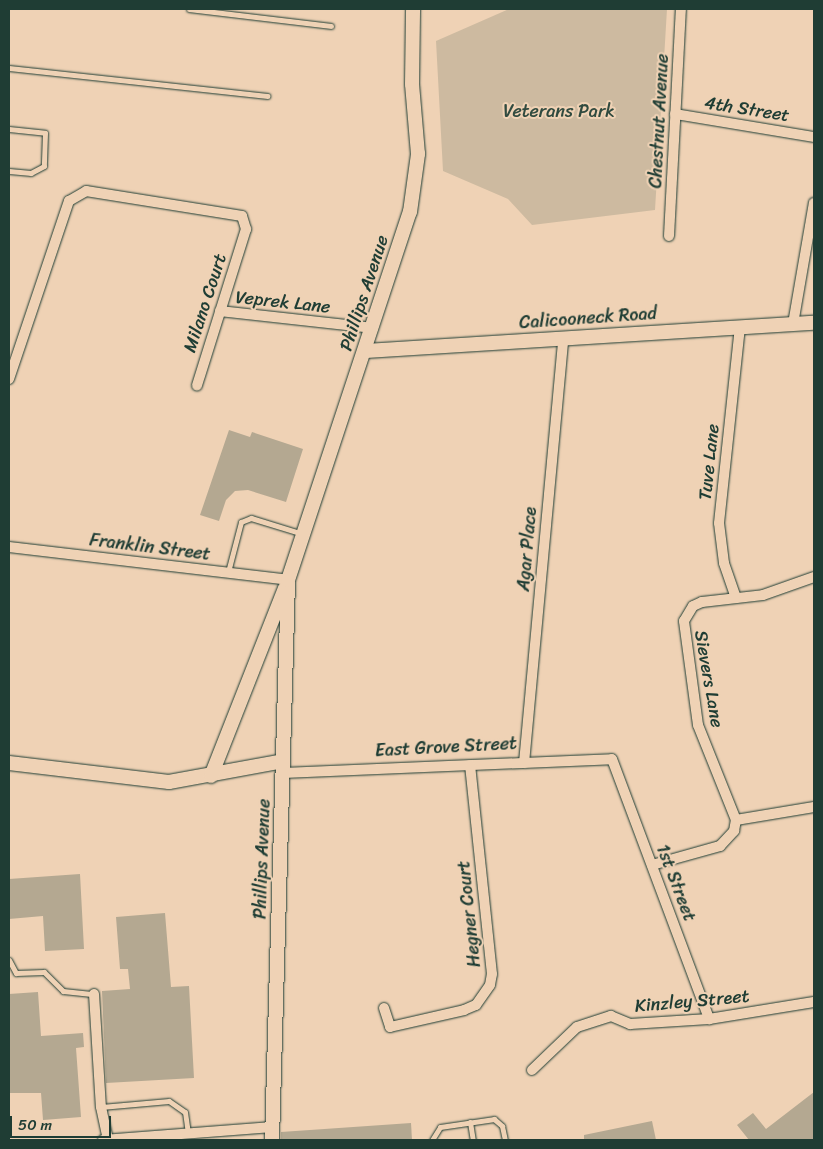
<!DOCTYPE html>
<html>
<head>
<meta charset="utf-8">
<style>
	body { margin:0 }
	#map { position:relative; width:823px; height:1149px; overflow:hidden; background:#efd2b5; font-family:Sriracha,sans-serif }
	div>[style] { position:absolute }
	.green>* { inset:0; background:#cdbaa0 }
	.building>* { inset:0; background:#b4a891 }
	.roads { filter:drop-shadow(0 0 1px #1f3d34) drop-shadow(0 0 1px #1f3d34) }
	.service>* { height:5px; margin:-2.5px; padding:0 2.5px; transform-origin:2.5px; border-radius:2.5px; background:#efd2b5 }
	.minor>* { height:10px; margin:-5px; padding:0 5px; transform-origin:5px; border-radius:5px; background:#efd2b5 }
	.tertiary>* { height:14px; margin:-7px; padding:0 7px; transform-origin:7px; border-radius:7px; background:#efd2b5 }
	span { translate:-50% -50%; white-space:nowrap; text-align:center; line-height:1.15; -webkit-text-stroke:4px #efd2b5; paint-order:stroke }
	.street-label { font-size:18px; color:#1f3d34 }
	.park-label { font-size:18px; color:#304a3f }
	.frame { position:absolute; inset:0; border:10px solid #1f3d34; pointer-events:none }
	.scale { position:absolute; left:10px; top:1116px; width:101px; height:22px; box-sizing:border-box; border:2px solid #1f3d34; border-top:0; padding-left:6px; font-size:15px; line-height:18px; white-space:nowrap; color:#1f3d34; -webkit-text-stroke:4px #efd2b5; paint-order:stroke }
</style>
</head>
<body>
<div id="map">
	<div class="green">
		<div style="clip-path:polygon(509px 9px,667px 9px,655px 210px,532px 225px,508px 199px,443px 171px,436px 41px)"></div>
	</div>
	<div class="building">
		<div style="clip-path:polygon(229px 430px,250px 437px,252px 432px,303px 449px,286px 502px,248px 490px,235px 491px,226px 500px,219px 521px,200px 515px)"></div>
		<div style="clip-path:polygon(80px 874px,84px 949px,45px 951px,43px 916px,9px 919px,9px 879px)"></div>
		<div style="clip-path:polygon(165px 913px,171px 987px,189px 986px,194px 1078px,106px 1083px,102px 991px,130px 989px,128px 969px,120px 969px,116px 917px)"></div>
		<div style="clip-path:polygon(38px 992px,41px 1036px,83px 1033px,84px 1047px,76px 1048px,81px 1117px,43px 1120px,41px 1093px,9px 1093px,9px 994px)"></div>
		<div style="clip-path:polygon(814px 1092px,814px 1140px,749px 1140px,737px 1125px,753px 1113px,766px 1129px)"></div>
		<div style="clip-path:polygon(652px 1121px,656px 1140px,584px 1140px,584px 1135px)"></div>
		<div style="clip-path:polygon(411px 1123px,412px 1140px,281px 1140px,281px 1132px)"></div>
	</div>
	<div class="roads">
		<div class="service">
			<div style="left:189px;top:9px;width:143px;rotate:6.8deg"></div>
			<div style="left:9px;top:68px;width:260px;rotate:6.2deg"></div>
			<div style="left:9px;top:129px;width:36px;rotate:6deg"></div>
			<div style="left:45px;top:133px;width:33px;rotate:92deg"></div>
			<div style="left:44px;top:166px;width:15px;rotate:152deg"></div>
			<div style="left:31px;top:173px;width:22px;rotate:-175deg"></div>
			<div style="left:228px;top:572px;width:52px;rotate:-75.4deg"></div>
			<div style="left:241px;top:522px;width:11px;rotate:-22deg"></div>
			<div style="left:251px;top:518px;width:54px;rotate:17.1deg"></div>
			<div style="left:9px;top:960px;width:15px;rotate:62deg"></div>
			<div style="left:16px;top:973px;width:28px;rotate:-2deg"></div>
			<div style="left:44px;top:972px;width:27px;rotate:45deg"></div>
			<div style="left:63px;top:991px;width:31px;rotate:6deg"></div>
			<div style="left:101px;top:1107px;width:68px;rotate:-5deg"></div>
			<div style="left:169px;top:1101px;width:19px;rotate:35deg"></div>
			<div style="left:185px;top:1112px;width:21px;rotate:82deg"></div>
			<div style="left:470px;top:1122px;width:18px;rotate:81deg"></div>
			<div style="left:432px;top:1140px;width:15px;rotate:-58deg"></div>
			<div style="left:440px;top:1127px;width:55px;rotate:-8.4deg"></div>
			<div style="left:494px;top:1119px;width:11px;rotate:41deg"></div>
			<div style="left:502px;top:1126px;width:14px;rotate:78deg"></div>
		</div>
		<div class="minor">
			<div style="left:675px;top:114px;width:141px;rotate:9.4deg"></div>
			<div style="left:669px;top:236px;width:227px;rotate:-87deg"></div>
			<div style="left:220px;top:311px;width:154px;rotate:6.3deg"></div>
			<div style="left:793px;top:324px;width:123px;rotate:-80.2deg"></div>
			<div style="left:9px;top:379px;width:188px;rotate:-71.4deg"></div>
			<div style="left:69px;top:201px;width:20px;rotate:-30deg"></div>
			<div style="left:86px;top:191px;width:158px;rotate:9.1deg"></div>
			<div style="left:242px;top:216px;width:14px;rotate:73deg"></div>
			<div style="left:246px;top:229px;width:164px;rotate:107.4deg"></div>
			<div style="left:9px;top:547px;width:281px;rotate:6.7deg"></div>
			<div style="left:736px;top:598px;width:37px;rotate:-109deg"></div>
			<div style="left:724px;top:563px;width:40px;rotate:-97.1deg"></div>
			<div style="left:719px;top:523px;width:196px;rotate:-83.9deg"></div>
			<div style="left:524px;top:763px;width:426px;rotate:-84.7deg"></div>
			<div style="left:283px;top:773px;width:329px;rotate:-2.4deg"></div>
			<div style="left:612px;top:759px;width:278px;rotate:69.5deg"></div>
			<div style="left:736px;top:820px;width:102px;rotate:-111.8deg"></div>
			<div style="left:698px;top:725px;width:105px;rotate:-97.7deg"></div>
			<div style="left:684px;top:621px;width:17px;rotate:-59deg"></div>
			<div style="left:693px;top:606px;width:10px;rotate:-24deg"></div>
			<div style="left:702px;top:602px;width:61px;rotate:-6.5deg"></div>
			<div style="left:763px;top:595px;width:54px;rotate:-19.4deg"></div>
			<div style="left:736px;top:820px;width:79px;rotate:-9.5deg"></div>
			<div style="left:652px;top:865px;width:71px;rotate:-15.6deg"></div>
			<div style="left:720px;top:846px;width:21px;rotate:-47deg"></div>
			<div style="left:734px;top:831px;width:11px;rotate:-80deg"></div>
			<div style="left:94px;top:994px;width:113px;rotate:86.5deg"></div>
			<div style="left:101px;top:1107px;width:34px;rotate:78deg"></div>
			<div style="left:384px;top:1008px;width:20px;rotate:72deg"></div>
			<div style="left:390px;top:1027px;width:76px;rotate:-12.9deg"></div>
			<div style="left:464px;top:1010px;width:13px;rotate:-23deg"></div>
			<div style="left:476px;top:1005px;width:24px;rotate:-55deg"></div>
			<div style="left:490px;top:985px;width:11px;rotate:-80deg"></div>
			<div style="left:492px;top:974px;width:210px;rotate:-96deg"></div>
			<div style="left:532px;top:1070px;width:62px;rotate:-43.7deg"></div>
			<div style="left:577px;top:1027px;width:36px;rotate:-18deg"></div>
			<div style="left:611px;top:1016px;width:21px;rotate:23deg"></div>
			<div style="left:630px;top:1024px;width:79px;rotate:-3.6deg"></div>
			<div style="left:709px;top:1019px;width:106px;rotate:-9.2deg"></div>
			<div style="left:103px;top:1140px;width:170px;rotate:-4.4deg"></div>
		</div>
		<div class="tertiary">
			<div style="left:365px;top:351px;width:450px;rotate:-3.6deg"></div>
			<div style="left:9px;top:763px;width:161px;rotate:6.8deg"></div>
			<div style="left:169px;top:782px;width:116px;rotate:-10.4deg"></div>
			<div style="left:211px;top:776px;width:202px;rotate:-68.5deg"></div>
			<div style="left:272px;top:1140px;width:560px;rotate:-88.36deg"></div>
			<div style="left:288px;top:580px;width:388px;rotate:-71.7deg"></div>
			<div style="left:410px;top:212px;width:59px;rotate:-82.1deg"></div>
			<div style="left:418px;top:154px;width:70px;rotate:-94.9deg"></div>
			<div style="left:412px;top:84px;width:75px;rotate:-89.2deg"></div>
		</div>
	</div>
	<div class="street-label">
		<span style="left:747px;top:109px;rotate:9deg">4th Street</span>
		<span style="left:659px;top:121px;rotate:-87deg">Chestnut Avenue</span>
		<span style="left:364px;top:293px;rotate:-72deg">Phillips Avenue</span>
		<span style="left:283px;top:302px;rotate:6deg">Veprek Lane</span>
		<span style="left:205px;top:303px;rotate:-72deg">Milano Court</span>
		<span style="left:588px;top:318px;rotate:-4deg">Calicooneck Road</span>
		<span style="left:709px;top:462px;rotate:-84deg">Tuve Lane</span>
		<span style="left:150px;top:547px;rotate:7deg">Franklin Street</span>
		<span style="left:527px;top:549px;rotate:-85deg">Agar Place</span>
		<span style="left:709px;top:679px;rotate:80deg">Sievers Lane</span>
		<span style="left:446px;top:747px;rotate:-3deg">East Grove Street</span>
		<span style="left:262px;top:859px;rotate:-88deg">Phillips Avenue</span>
		<span style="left:676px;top:883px;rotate:69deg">1st Street</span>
		<span style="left:469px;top:914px;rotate:-96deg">Hegner Court</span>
		<span style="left:692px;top:1001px;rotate:-5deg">Kinzley Street</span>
	</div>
	<div class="park-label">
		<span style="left:559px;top:111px">Veterans Park</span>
	</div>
	<div class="frame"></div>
	<div class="scale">50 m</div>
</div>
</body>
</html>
